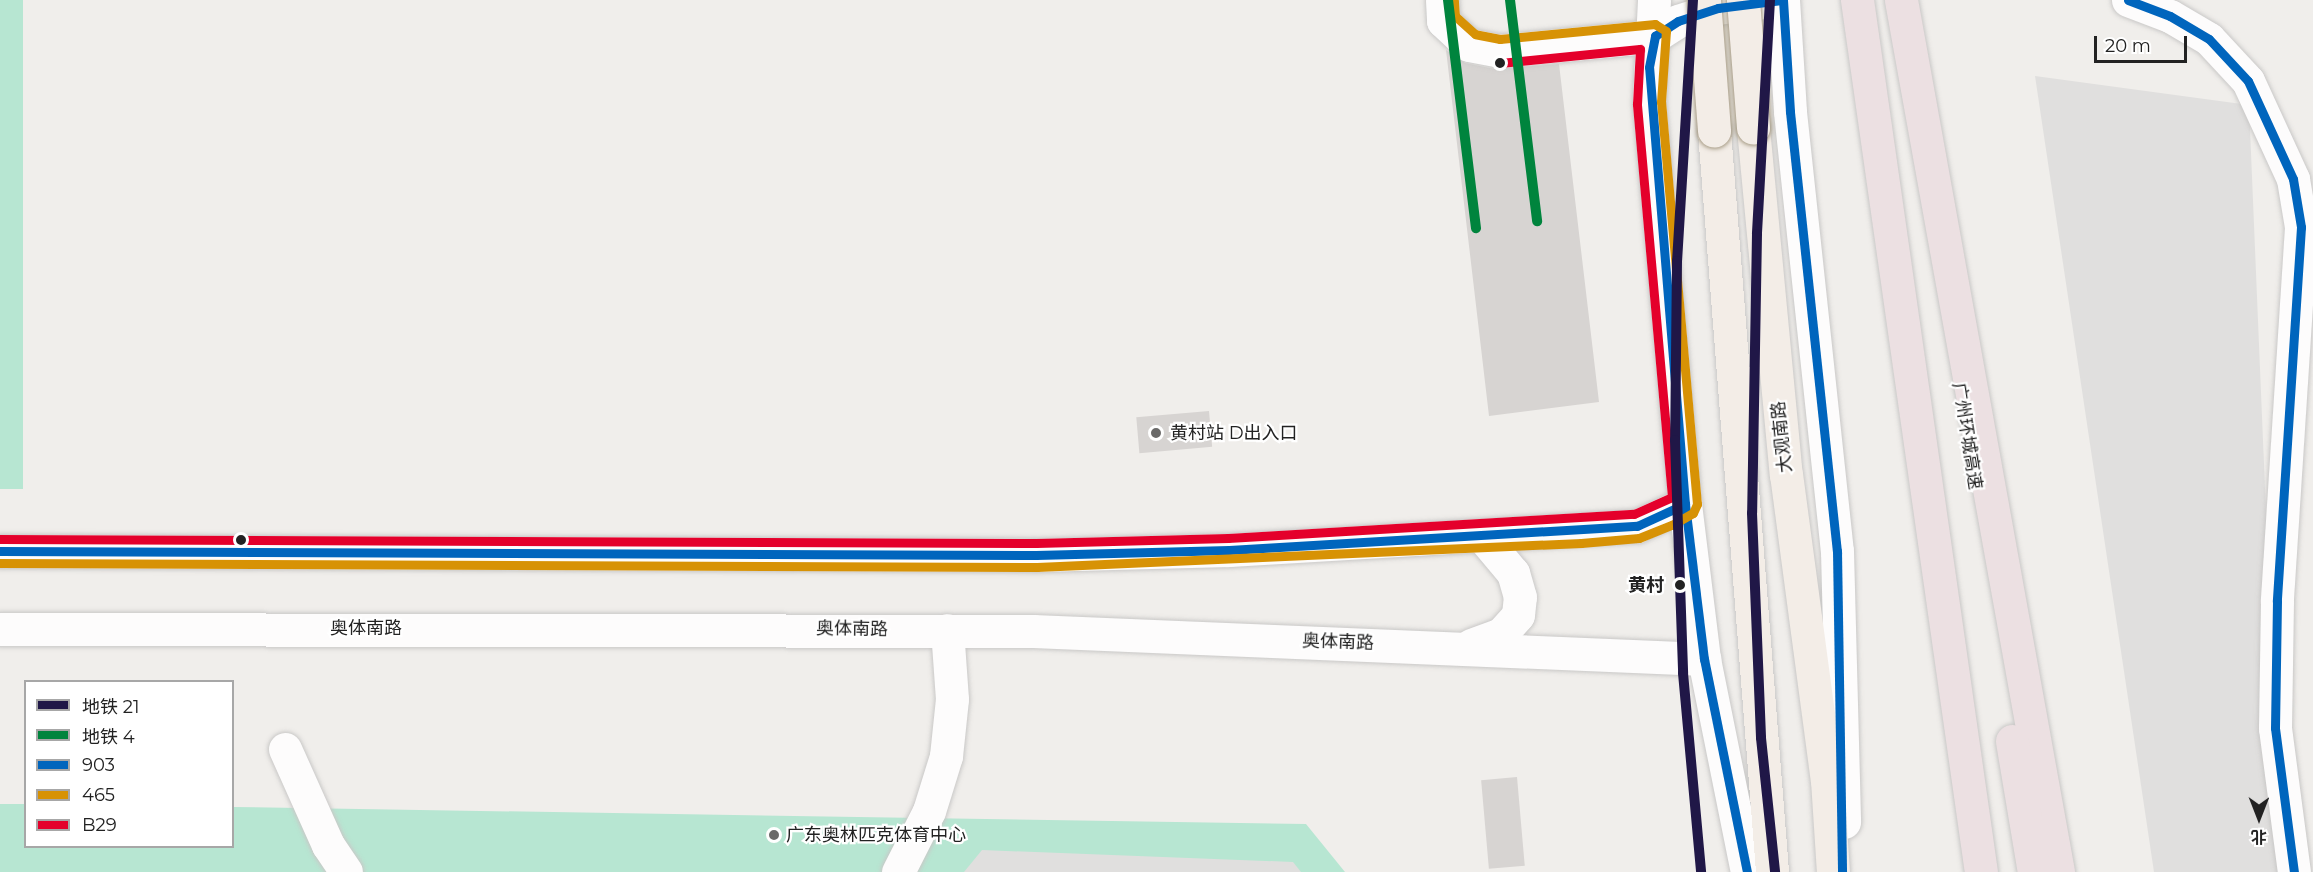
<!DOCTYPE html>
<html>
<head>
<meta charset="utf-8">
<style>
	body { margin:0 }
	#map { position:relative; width:2313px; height:872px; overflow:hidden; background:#f0eeeb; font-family:Montserrat,"Noto Sans SC",sans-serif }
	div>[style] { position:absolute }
	.pitch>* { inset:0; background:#b7e6d2; transform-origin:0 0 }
	.parking>* { inset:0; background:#e0dfde }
	.building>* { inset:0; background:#d7d4d2; transform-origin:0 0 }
	.roads { filter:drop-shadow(0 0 2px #c9c8c7) drop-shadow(0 0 2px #c9c8c7) }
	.minor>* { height:33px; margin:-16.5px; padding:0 16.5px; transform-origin:16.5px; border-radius:16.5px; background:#fdfcfc }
	.major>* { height:33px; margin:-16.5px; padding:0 16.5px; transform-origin:16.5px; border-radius:16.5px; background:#f3ede7 }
	.highway>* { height:33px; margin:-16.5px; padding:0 16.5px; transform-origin:16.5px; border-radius:16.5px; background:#ece0e2 }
	.bridges { filter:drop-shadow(0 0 2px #a79c86) drop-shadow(0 0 2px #a79c86) }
	.major-bridge>* { height:33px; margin:-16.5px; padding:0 16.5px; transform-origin:16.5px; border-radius:16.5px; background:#f3ede7 }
	.bus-1>* { height:9px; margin:-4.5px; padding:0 4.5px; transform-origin:4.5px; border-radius:4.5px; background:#0065bd }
	.bus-2>* { height:9px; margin:-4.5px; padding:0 4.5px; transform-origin:4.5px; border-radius:4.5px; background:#d79205 }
	.bus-3>* { height:9px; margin:-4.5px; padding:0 4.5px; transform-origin:4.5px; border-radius:4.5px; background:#e4002b }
	.metro-1>* { height:10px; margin:-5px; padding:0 5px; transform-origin:5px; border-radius:5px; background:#201747 }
	.metro-2>* { height:10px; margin:-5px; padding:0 5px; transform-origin:5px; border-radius:5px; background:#00843d }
	.dots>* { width:16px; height:16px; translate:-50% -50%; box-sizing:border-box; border:3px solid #fff; border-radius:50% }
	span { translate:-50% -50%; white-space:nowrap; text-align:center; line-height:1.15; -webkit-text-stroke:4.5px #fff; paint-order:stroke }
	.poi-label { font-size:18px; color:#222 }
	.left { translate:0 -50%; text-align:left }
	.street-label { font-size:18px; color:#222 }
	.stop-label { font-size:18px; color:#222; font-weight:700 }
	.right { translate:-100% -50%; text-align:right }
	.legend { position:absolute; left:24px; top:680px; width:210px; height:168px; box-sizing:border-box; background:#fff; border:2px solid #a7a7a7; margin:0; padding:8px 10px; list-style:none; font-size:18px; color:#222 }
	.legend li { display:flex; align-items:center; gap:12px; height:30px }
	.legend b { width:30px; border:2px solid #a7a7a7 }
	.north { position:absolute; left:2229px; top:788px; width:60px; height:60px; -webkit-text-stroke:4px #fff; paint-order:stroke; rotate:180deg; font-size:16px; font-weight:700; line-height:24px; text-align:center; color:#222 }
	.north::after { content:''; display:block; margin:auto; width:21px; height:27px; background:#222; clip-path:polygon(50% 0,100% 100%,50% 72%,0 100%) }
	.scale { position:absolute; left:2094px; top:36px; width:93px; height:27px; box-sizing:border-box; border:3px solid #222; border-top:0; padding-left:8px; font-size:18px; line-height:21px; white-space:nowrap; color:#222; -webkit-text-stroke:4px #fff; paint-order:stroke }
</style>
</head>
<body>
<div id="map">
	<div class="pitch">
		<div style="left:0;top:0;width:23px;height:489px"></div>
		<div style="clip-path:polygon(0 804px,25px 804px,26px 846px,232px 846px,233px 807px,1306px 824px,1345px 872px,0 872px)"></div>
	</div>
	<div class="parking">
		<div style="clip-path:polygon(2035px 76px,2249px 105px,2281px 872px,2154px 872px)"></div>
		<div style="clip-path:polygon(982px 850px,1293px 862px,1301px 872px,964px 872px)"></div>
	</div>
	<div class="building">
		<div style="clip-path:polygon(1446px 50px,1465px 63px,1495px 69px,1559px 64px,1599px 402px,1489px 416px)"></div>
		<div style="left:1209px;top:411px;width:36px;height:73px;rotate:85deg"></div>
		<div style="left:1517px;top:777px;width:89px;height:36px;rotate:85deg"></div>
	</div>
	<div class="roads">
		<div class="minor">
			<div style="left:1442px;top:0;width:21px;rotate:87deg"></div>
			<div style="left:1443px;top:21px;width:35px;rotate:43deg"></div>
			<div style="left:1469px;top:45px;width:31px;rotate:11deg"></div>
			<div style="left:1499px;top:51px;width:157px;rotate:-5.5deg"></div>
			<div style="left:1655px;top:36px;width:27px;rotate:-33deg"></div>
			<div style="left:1678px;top:21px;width:42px;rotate:-18deg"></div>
			<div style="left:1718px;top:8px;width:54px;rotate:-7.4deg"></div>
			<div style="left:1654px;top:0;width:103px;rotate:92.8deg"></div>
			<div style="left:1649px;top:103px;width:403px;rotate:84.9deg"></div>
			<div style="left:1685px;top:504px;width:156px;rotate:83deg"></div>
			<div style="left:1704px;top:659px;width:217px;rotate:78.6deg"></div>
			<div style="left:1783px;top:0;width:112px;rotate:86.4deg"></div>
			<div style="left:1790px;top:112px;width:442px;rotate:83.9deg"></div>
			<div style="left:1837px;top:551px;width:271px;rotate:88.5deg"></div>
			<div style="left:2128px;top:0;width:45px;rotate:20.9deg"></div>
			<div style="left:2170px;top:16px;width:45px;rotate:30.5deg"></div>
			<div style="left:2209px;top:39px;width:57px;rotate:47.1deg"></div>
			<div style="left:2248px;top:81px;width:108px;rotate:65.3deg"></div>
			<div style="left:2293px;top:179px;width:49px;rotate:80.5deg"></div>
			<div style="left:2301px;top:227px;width:375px;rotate:93.7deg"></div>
			<div style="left:2277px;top:601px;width:127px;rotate:90.9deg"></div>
			<div style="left:2275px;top:728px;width:145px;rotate:82.5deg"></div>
			<div style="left:0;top:551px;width:1036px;rotate:0.22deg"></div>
			<div style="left:1036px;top:555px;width:193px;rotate:-1.5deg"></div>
			<div style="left:1229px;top:550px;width:409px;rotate:-3.4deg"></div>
			<div style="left:1637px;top:526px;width:53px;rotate:-24.6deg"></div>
			<div style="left:0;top:629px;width:1033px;rotate:0.11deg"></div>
			<div style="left:1033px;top:631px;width:672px;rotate:2.39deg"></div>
			<div style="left:1471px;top:645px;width:32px;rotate:-20deg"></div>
			<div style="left:1501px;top:634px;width:25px;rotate:-48deg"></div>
			<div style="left:1518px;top:615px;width:18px;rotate:-84deg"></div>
			<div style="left:1520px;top:597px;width:25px;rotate:-106deg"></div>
			<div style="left:1513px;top:573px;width:48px;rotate:-130deg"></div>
			<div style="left:285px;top:749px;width:105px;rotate:65.9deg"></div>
			<div style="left:328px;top:845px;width:32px;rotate:56deg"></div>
			<div style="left:898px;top:872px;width:68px;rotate:-63.1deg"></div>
			<div style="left:929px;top:811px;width:58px;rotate:-72.8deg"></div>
			<div style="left:946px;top:756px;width:57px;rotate:-84deg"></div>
			<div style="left:952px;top:699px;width:69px;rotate:-94.1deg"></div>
		</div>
		<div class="major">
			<div style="left:1753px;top:128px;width:348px;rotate:84.6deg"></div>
			<div style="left:1786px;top:474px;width:309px;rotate:82.4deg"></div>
			<div style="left:1827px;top:780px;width:92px;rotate:86.3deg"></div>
			<div style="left:1714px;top:131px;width:743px;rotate:85.52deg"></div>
		</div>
		<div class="highway">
			<div style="left:1857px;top:0;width:881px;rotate:81.91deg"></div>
			<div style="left:1901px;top:0;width:886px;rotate:79.79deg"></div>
			<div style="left:2012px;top:741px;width:133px;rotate:80.5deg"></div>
		</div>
	</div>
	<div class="bridges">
		<div class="major-bridge">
			<div style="left:1704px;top:0;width:131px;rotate:85.6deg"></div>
			<div style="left:1743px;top:0;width:128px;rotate:85.5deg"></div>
		</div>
	</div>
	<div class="bus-1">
		<div style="left:1783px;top:0;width:112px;rotate:86.4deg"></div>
		<div style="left:1790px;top:112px;width:442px;rotate:83.9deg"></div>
		<div style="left:1837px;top:551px;width:321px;rotate:89.1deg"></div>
		<div style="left:2128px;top:0;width:45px;rotate:20.9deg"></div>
		<div style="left:2170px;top:16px;width:45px;rotate:30.5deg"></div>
		<div style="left:2209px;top:39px;width:57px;rotate:47.1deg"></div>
		<div style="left:2248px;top:81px;width:108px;rotate:65.3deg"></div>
		<div style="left:2293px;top:179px;width:49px;rotate:80.5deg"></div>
		<div style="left:2301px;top:227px;width:375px;rotate:93.7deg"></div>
		<div style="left:2277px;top:601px;width:127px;rotate:90.9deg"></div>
		<div style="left:2275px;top:728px;width:145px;rotate:82.5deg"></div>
		<div style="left:0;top:551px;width:1036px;rotate:0.22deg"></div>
		<div style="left:1036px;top:555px;width:193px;rotate:-1.5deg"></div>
		<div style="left:1229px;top:550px;width:409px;rotate:-3.4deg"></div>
		<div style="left:1637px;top:526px;width:53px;rotate:-24.6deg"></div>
		<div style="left:1747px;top:872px;width:217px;rotate:-101.4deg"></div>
		<div style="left:1704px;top:659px;width:156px;rotate:-97deg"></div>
		<div style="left:1685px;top:504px;width:438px;rotate:-94.7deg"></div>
		<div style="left:1649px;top:67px;width:32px;rotate:-79deg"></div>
		<div style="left:1655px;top:36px;width:27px;rotate:-33deg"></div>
		<div style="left:1678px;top:21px;width:42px;rotate:-18deg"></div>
		<div style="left:1718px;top:8px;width:64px;rotate:-7.1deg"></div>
	</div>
	<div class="bus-2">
		<div style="left:0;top:563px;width:1037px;rotate:0.22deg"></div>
		<div style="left:1037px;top:567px;width:545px;rotate:-2.53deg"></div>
		<div style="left:1581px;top:543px;width:58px;rotate:-4.9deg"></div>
		<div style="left:1639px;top:538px;width:35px;rotate:-22deg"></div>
		<div style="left:1672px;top:525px;width:24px;rotate:-30deg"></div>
		<div style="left:1693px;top:513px;width:10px;rotate:-66deg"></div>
		<div style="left:1697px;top:504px;width:404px;rotate:-95.1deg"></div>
		<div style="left:1661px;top:102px;width:71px;rotate:-86deg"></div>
		<div style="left:1666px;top:31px;width:13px;rotate:-148deg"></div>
		<div style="left:1655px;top:24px;width:156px;rotate:174.5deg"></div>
		<div style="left:1500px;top:39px;width:25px;rotate:-169deg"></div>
		<div style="left:1475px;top:34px;width:27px;rotate:-138deg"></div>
		<div style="left:1455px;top:16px;width:16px;rotate:-94deg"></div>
	</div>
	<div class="bus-3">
		<div style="left:0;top:539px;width:1036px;rotate:0.22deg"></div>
		<div style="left:1036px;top:543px;width:192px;rotate:-1.5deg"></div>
		<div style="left:1228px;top:538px;width:407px;rotate:-3.4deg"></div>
		<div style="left:1634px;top:514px;width:42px;rotate:-24.1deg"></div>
		<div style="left:1672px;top:497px;width:395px;rotate:-95.1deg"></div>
		<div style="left:1637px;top:104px;width:55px;rotate:-86.9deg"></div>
		<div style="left:1640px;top:49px;width:141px;rotate:174.3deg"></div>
	</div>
	<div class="metro-1">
		<div style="left:1693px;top:0;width:261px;rotate:93.5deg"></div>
		<div style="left:1677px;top:261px;width:179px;rotate:90.6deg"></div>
		<div style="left:1675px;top:440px;width:233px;rotate:88deg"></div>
		<div style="left:1683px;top:673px;width:200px;rotate:84.8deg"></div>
		<div style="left:1770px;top:0;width:234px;rotate:93.2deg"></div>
		<div style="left:1757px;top:234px;width:279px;rotate:91deg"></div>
		<div style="left:1752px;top:513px;width:225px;rotate:87.7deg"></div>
		<div style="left:1761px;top:738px;width:135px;rotate:84deg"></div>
	</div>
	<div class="metro-2">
		<div style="left:1448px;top:0;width:230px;rotate:83deg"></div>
		<div style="left:1510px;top:0;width:223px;rotate:83deg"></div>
	</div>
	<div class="dots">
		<div style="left:1500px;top:63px;background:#222"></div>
		<div style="left:1156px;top:433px;background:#6a6968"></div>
		<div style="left:241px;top:540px;background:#222"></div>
		<div style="left:1680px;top:585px;background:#222"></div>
		<div style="left:774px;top:835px;background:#6a6968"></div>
	</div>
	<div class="poi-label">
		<span class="left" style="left:1170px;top:433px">黄村站 D出入口</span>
		<span class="left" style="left:786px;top:835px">广东奥林匹克体育中心</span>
	</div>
	<div class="street-label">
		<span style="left:1967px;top:436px;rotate:81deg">广州环城高速</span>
		<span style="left:1782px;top:437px;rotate:-96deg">大观南路</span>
		<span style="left:366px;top:628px">奥体南路</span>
		<span style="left:852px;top:629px;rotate:1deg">奥体南路</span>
		<span style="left:1338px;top:642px;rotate:2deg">奥体南路</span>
	</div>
	<div class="stop-label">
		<span class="right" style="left:1664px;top:585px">黄村</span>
	</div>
	<ul class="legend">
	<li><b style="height:8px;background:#201747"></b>地铁 21</li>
	<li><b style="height:8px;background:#00843d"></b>地铁 4</li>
	<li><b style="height:8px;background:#0065bd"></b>903</li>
	<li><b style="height:8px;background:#d79205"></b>465</li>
	<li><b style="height:8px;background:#e4002b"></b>B29</li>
	</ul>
	<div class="north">北</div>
	<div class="scale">20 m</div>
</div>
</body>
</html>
